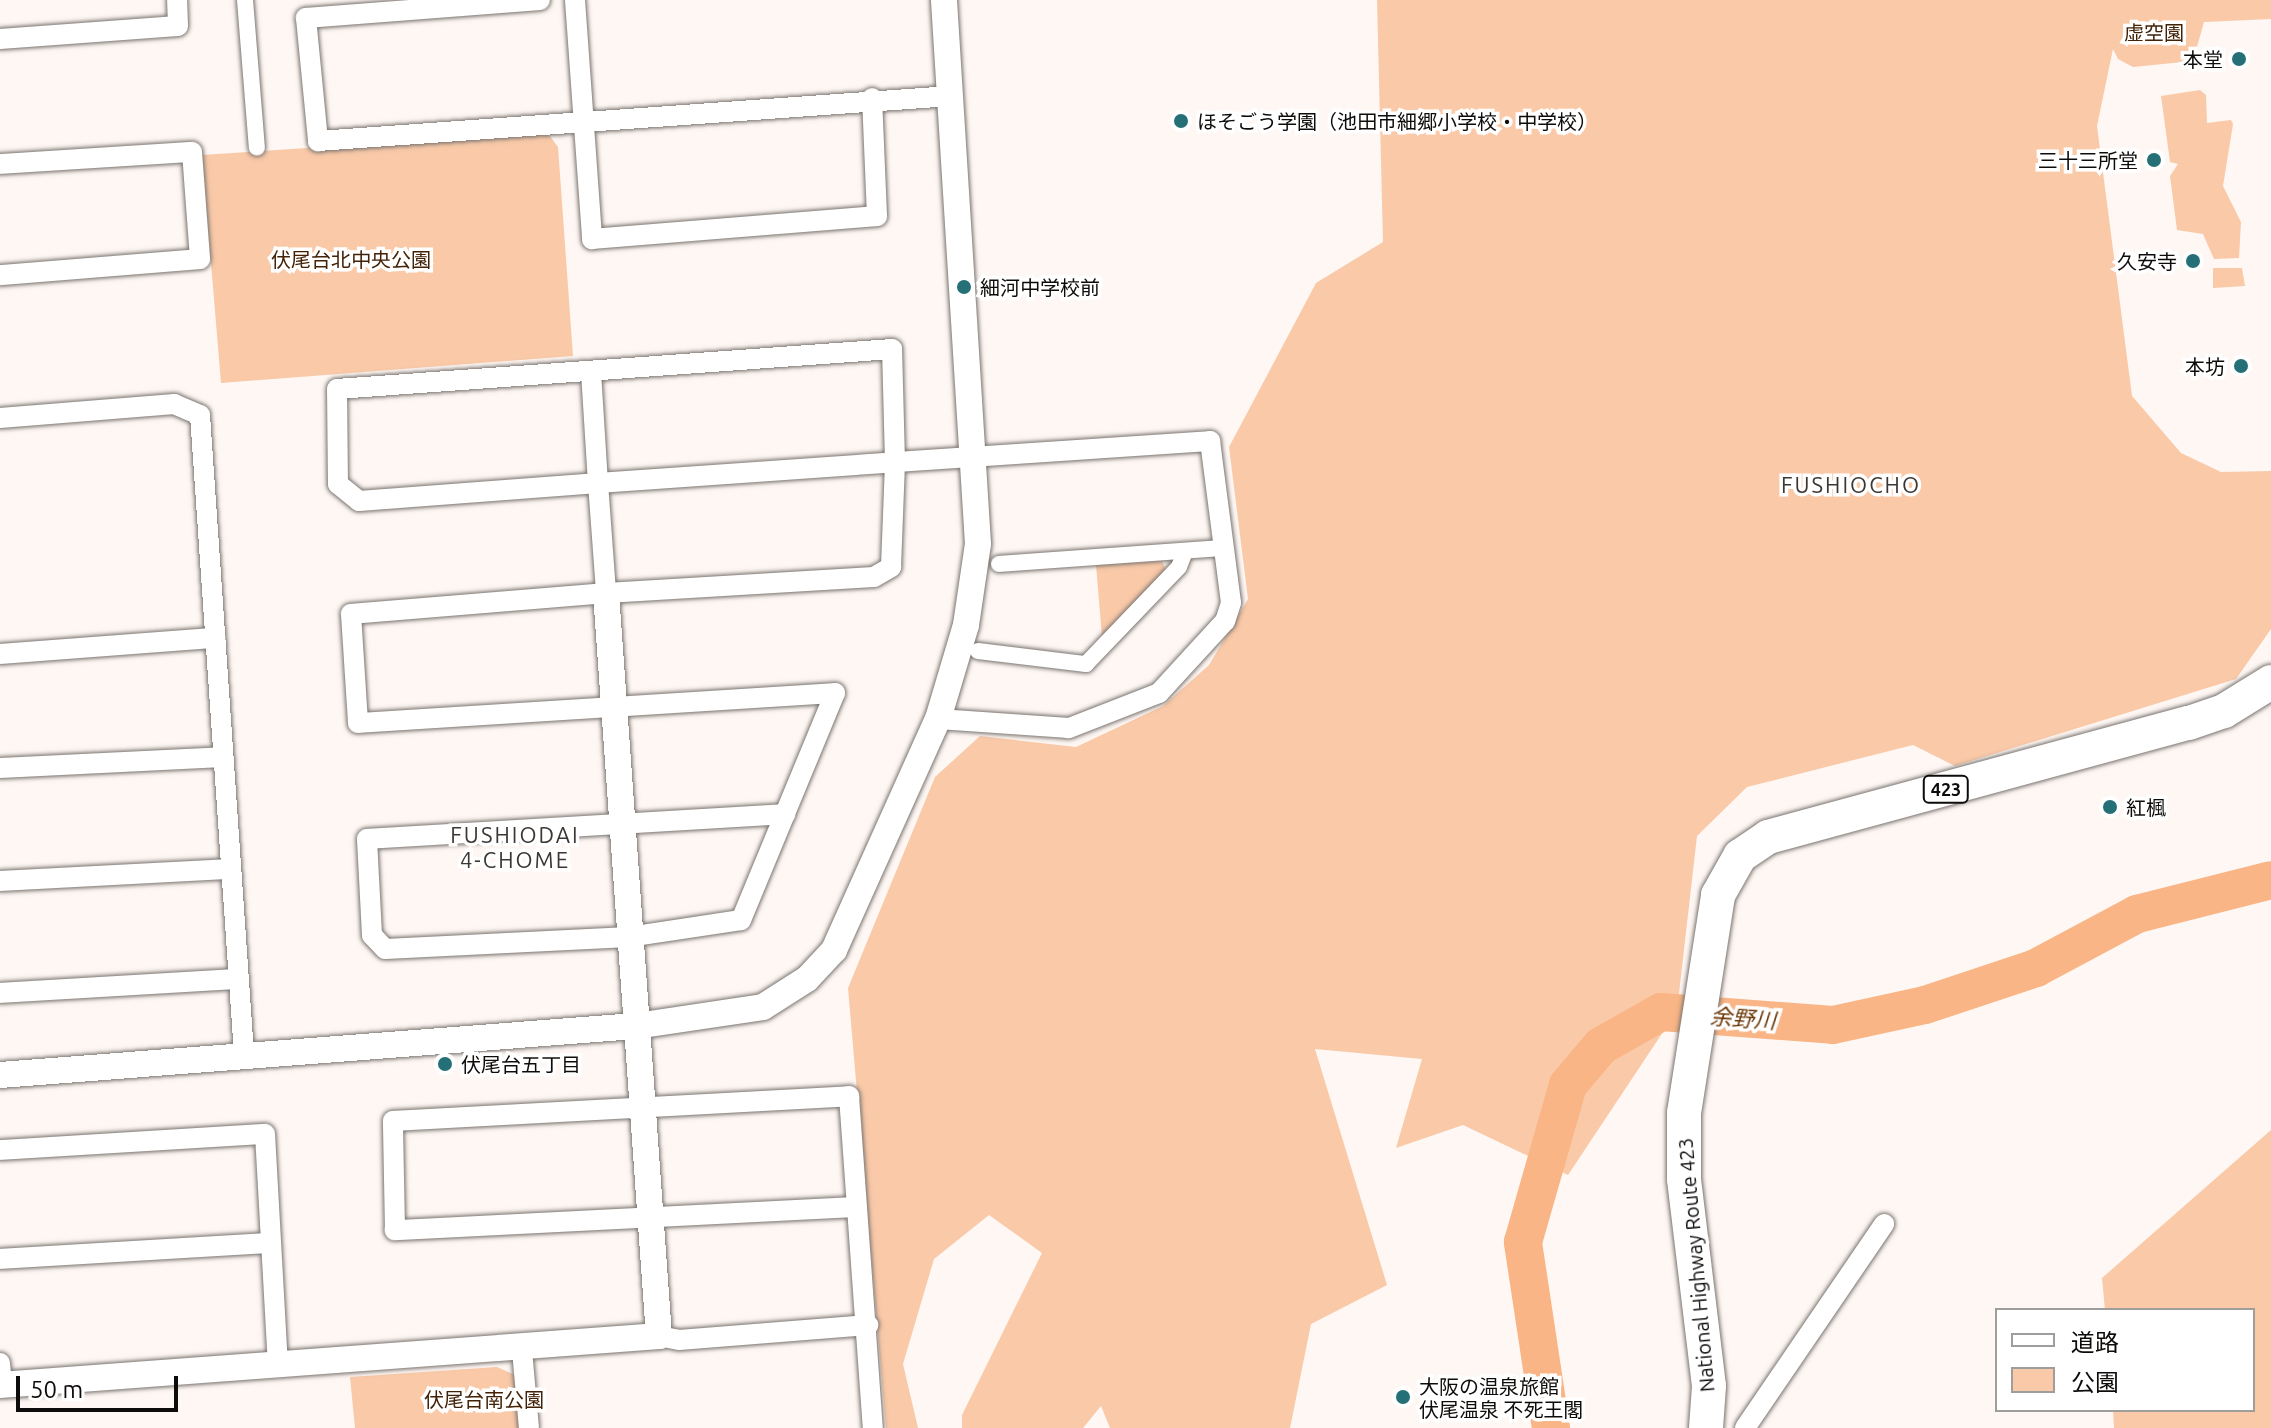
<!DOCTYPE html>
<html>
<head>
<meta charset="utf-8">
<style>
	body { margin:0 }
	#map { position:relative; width:2271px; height:1428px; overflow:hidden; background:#fef7f3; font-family:Ubuntu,"Noto Sans JP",sans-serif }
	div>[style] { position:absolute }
	.green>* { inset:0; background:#f9c9a8 }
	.river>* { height:38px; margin:-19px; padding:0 19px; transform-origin:19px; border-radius:19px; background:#f9b585 }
	.roads { filter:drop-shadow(0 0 2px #7a7470) drop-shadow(0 0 2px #7a7470) }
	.pedestrian>* { height:16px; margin:-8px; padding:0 8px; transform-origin:8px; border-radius:8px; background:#fff }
	.minor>* { height:20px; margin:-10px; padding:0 10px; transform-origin:10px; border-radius:10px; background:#fff }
	.tertiary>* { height:26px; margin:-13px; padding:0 13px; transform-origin:13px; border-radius:13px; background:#fff }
	.trunk>* { height:34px; margin:-17px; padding:0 17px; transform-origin:17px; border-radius:17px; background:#fff }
	.dots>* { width:22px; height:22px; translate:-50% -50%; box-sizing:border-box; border:4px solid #fff; border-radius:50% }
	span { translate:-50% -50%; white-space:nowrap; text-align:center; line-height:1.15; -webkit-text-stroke:7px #fff; paint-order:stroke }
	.shield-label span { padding:2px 6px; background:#fff; border:2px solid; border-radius:6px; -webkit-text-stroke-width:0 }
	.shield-label { font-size:18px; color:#0e0c0a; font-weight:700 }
	.park-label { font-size:20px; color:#432207 }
	.poi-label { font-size:20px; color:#0e0c0a }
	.right { translate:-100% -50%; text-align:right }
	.left { translate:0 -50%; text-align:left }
	.street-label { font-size:20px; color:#0e0c0a }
	.neighbourhood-label { font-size:22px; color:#3c3733; letter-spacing:2px }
	.water-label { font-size:22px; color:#6d3807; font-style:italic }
	.legend { position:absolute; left:1995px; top:1308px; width:260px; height:104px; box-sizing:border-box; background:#fff; border:2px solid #9f9e9d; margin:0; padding:10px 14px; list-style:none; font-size:24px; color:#0e0c0a }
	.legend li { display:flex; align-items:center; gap:16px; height:40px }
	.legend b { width:40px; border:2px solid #9f9e9d }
	.scale { position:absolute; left:16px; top:1376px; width:162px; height:36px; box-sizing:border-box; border:4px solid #0e0c0a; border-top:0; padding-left:10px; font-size:24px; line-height:28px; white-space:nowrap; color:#0e0c0a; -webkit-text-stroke:6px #fff; paint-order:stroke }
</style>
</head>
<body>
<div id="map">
	<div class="green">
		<div style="clip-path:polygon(1377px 0,2271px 0,2271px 19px,2204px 22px,2193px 61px,2133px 67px,2118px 59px,2113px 49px,2097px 126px,2132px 396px,2181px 453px,2221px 472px,2271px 471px,2271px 629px,2236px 679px,1955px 766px,1913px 745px,1747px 787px,1697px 836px,1677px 1011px,1568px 1175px,1463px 1125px,1396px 1148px,1422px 1059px,1315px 1049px,1387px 1285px,1311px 1324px,1290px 1428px,1110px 1428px,1101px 1406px,1083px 1428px,962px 1428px,962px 1415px,1042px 1253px,989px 1215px,934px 1259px,903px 1364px,918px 1428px,886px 1428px,848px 988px,935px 777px,980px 736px,1076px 747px,1163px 706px,1209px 665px,1248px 599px,1229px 447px,1316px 283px,1383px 242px)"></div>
		<div style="clip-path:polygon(2200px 90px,2206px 95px,2207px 123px,2231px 120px,2233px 124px,2223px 186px,2241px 222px,2239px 258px,2214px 259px,2203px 234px,2177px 230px,2170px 176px,2178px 164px,2170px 162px,2161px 96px)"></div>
		<div style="clip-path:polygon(547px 132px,558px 147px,573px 356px,221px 383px,202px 155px)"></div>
		<div style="clip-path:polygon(2213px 268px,2242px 268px,2245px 286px,2213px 288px)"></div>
		<div style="clip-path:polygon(1162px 561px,1166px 570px,1102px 637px,1096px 565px)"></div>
		<div style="clip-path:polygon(2271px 1130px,2271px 1428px,2114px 1428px,2113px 1410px,2253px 1410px,2253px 1310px,2105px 1310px,2102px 1278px)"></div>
		<div style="clip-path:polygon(497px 1367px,515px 1375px,519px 1428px,355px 1428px,350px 1377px)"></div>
	</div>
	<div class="river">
		<div style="left:1551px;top:1428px;width:188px;rotate:-98.6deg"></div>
		<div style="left:1523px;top:1242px;width:163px;rotate:-74deg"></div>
		<div style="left:1568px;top:1085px;width:51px;rotate:-49.8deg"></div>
		<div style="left:1601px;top:1046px;width:69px;rotate:-29.5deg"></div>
		<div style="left:1661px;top:1012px;width:172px;rotate:4.3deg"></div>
		<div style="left:1833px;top:1025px;width:94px;rotate:-12.3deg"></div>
		<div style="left:1925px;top:1005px;width:117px;rotate:-18.4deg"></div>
		<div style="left:2036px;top:968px;width:115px;rotate:-28.1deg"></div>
		<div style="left:2137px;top:914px;width:138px;rotate:-14.2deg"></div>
	</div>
	<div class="roads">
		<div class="pedestrian">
			<div style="left:245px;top:0;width:148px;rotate:85.4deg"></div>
			<div style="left:999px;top:564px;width:226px;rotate:-4.1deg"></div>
			<div style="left:978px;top:651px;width:109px;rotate:6.9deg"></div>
			<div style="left:1086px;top:664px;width:134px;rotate:-46.2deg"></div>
			<div style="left:1179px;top:567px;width:17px;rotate:-69deg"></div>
		</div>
		<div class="minor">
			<div style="left:540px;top:0;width:235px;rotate:175.6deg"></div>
			<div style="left:306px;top:18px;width:124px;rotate:84.4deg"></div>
			<div style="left:318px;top:141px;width:634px;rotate:-4.07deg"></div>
			<div style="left:575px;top:0;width:240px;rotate:85.9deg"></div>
			<div style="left:592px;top:239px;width:286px;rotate:-4.6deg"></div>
			<div style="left:877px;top:216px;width:118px;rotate:-92.4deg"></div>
			<div style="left:0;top:39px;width:178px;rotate:-4.2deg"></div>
			<div style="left:178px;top:26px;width:26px;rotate:-92deg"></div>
			<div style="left:0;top:164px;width:192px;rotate:-3.6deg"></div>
			<div style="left:192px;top:152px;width:107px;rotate:85.7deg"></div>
			<div style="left:200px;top:259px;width:201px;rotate:175.4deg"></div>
			<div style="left:591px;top:372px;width:111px;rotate:86.4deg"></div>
			<div style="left:598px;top:483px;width:110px;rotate:85.8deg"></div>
			<div style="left:606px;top:593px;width:268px;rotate:-3.4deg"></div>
			<div style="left:874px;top:577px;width:20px;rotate:-30deg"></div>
			<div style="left:891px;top:567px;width:105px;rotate:-87.8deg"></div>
			<div style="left:895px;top:462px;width:113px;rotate:-91.5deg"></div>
			<div style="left:892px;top:349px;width:556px;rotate:175.88deg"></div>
			<div style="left:337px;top:389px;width:95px;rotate:89.4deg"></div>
			<div style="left:338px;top:484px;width:27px;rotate:39deg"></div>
			<div style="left:359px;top:501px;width:240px;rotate:-4.3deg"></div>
			<div style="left:598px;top:483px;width:298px;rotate:-4deg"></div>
			<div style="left:895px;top:462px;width:316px;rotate:-3.8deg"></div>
			<div style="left:1210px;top:441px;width:163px;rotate:82.6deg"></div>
			<div style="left:1231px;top:603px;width:19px;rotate:108deg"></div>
			<div style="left:1225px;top:621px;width:98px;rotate:132.5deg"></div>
			<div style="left:1159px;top:693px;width:97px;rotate:158.7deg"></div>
			<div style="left:1069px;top:728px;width:131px;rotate:-176.1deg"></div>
			<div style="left:0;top:418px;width:175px;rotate:-4.6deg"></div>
			<div style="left:174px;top:404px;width:28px;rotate:23deg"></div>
			<div style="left:200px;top:415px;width:641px;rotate:86.06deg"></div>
			<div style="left:606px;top:593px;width:256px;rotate:175.3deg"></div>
			<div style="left:351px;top:614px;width:109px;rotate:86.3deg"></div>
			<div style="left:358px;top:723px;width:478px;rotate:-3.6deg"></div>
			<div style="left:835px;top:693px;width:131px;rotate:112.5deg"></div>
			<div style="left:785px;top:814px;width:115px;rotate:112.5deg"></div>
			<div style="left:741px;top:920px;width:113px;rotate:171.4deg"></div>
			<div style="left:629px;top:937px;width:244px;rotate:177.2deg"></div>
			<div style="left:385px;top:949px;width:19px;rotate:-133deg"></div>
			<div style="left:372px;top:935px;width:96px;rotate:-93deg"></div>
			<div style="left:367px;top:839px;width:419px;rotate:-3.4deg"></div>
			<div style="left:0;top:654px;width:216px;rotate:-4.3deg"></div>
			<div style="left:0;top:768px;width:223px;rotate:-2.8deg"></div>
			<div style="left:0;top:881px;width:231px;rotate:-3deg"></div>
			<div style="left:0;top:993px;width:239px;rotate:-3.4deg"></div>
			<div style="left:0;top:1150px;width:265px;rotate:-3.5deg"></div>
			<div style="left:265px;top:1134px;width:230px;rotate:86.8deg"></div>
			<div style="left:855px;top:1207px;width:461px;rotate:177.1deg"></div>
			<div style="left:395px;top:1230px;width:109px;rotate:-91.1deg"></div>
			<div style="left:393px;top:1121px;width:457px;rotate:-3.1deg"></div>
			<div style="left:849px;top:1096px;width:333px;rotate:85.9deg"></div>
			<div style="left:0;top:1259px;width:271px;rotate:-3.4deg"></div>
			<div style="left:659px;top:1336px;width:20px;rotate:11deg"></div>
			<div style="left:679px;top:1340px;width:190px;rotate:-4.5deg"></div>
			<div style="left:522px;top:1350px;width:78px;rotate:84.9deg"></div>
			<div style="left:0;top:1363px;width:22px;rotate:85deg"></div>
			<div style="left:1745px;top:1428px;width:247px;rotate:-55.7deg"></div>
		</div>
		<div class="tertiary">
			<div style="left:0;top:1075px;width:638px;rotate:-4.41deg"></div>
			<div style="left:636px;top:1026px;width:128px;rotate:-8.5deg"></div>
			<div style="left:763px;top:1007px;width:52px;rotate:-32.5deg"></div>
			<div style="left:807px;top:979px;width:40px;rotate:-47deg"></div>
			<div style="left:834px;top:950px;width:253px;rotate:-65.8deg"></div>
			<div style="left:938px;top:719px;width:98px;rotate:-73.4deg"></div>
			<div style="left:966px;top:625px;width:82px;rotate:-81.6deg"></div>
			<div style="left:978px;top:544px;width:545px;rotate:-93.58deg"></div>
			<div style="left:0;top:1385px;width:661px;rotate:-4.25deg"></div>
			<div style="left:659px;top:1336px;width:745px;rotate:-94.08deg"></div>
		</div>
		<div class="trunk">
			<div style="left:1706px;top:1428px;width:42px;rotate:-85.9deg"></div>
			<div style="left:1709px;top:1386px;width:209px;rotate:-96.9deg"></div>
			<div style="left:1684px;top:1179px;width:66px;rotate:-90deg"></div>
			<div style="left:1684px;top:1113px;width:221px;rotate:-81.1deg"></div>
			<div style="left:1718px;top:895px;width:45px;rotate:-60.6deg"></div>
			<div style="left:1740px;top:856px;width:34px;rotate:-34deg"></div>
			<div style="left:1768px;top:837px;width:436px;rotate:-15.2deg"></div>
			<div style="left:2189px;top:723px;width:37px;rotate:-19deg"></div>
			<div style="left:2224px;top:711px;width:55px;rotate:-31.7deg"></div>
		</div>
	</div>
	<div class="dots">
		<div style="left:2239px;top:59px;background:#256f77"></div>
		<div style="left:1181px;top:121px;background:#256f77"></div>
		<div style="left:2154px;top:160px;background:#256f77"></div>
		<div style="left:2193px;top:261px;background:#256f77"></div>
		<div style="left:964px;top:287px;background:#256f77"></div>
		<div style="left:2241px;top:366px;background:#256f77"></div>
		<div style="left:2110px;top:807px;background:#256f77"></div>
		<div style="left:445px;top:1064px;background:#256f77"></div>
		<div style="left:1403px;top:1397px;background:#256f77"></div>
	</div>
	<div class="shield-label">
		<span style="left:1946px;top:789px">423</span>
	</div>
	<div class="park-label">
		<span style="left:2154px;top:32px">虚空園</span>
		<span style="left:351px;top:259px">伏尾台北中央公園</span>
		<span style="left:484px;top:1399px">伏尾台南公園</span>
	</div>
	<div class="poi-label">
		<span class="right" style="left:2223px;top:59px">本堂</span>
		<span class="left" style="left:1197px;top:121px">ほそごう学園（池田市細郷小学校・中学校）</span>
		<span class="right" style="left:2138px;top:160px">三十三所堂</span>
		<span class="right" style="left:2177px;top:261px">久安寺</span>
		<span class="left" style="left:980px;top:287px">細河中学校前</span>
		<span class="right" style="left:2225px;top:366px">本坊</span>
		<span class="left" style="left:2126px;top:807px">紅楓</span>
		<span class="left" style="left:461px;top:1064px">伏尾台五丁目</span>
		<span class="left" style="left:1419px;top:1398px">大阪の温泉旅館<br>伏尾温泉 不死王閣</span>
	</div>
	<div class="street-label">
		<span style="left:1696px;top:1265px;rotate:-95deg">National Highway Route 423</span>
	</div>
	<div class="neighbourhood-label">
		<span style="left:1851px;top:485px">FUSHIOCHO</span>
		<span style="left:515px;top:847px">FUSHIODAI<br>4-CHOME</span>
	</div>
	<div class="water-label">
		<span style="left:1743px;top:1018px;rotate:4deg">余野川</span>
	</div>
	<ul class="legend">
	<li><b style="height:10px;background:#fff"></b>道路</li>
	<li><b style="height:22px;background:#f9c9a8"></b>公園</li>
	</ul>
	<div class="scale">50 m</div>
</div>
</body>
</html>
